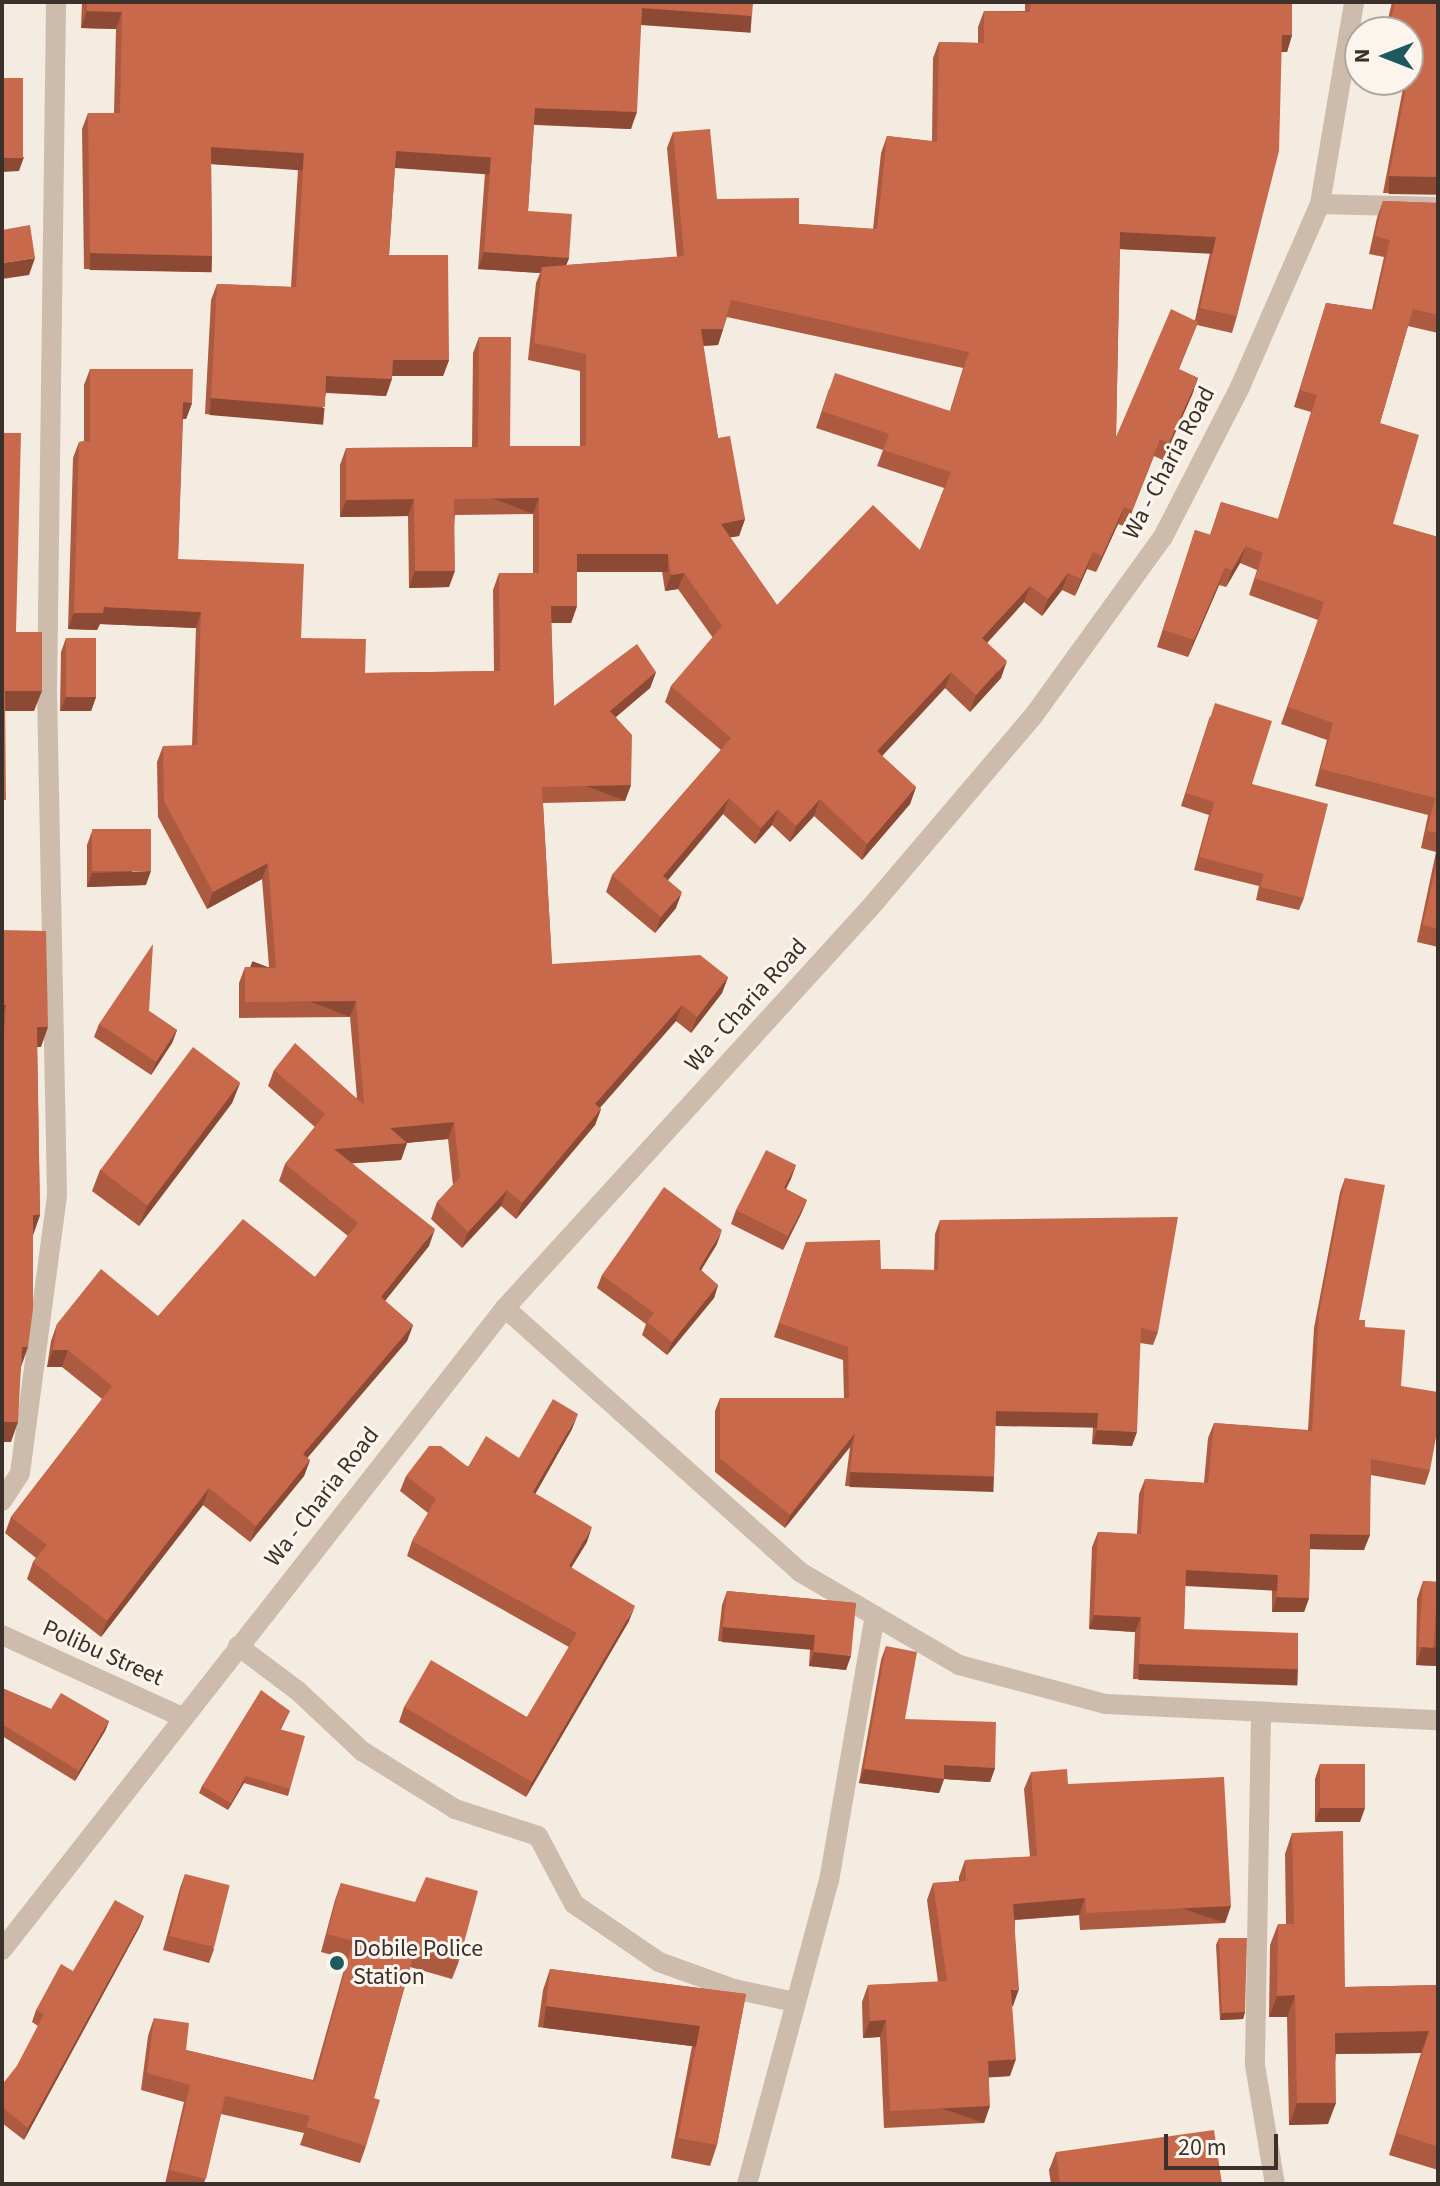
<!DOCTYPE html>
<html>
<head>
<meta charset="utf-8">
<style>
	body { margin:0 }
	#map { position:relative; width:1440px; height:2186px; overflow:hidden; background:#f4ebe1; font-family:"Source Sans 3",sans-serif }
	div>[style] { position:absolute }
	.minor>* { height:20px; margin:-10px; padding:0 10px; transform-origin:10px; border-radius:10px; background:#cdbbac }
	.wall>* { inset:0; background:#ac5a40 }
	.shaded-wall>* { inset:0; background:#8c4a34; transform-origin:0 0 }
	.building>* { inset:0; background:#c8694b; transform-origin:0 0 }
	.dots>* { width:22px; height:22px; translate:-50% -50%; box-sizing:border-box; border:4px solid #fbf5ee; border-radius:50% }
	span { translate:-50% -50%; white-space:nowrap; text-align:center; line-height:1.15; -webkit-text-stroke:6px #fbf5ee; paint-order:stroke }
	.street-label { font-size:24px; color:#3b302b }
	.poi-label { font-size:24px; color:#3b302b }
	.left { translate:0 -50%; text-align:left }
	.frame { position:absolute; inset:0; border:4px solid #3b302b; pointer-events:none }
	.north { position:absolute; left:1344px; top:16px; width:80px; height:80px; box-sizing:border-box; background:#fbf5ee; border:2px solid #aea6a0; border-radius:50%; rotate:270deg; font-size:22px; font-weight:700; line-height:32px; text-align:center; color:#3b302b }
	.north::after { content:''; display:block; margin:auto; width:28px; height:36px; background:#1f5a5e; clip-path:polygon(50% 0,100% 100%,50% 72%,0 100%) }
	.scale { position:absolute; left:1164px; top:2134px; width:114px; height:36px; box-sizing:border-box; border:4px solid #3b302b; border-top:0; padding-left:10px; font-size:24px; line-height:28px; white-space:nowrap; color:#3b302b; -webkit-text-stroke:6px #fbf5ee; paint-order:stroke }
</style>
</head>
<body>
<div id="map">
	<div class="minor">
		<div style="left:1320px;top:204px;width:118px;rotate:1.5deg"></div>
		<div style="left:505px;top:1308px;width:396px;rotate:41.8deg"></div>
		<div style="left:800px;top:1572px;width:184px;rotate:30.3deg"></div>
		<div style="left:959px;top:1665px;width:152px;rotate:14.9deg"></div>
		<div style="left:1106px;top:1704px;width:332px;rotate:2.8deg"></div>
		<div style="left:2px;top:1501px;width:33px;rotate:-57deg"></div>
		<div style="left:20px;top:1473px;width:281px;rotate:-82.4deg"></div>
		<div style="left:57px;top:1194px;width:502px;rotate:-91.14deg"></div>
		<div style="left:47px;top:692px;width:690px;rotate:-89.25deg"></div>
		<div style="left:2px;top:1635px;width:198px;rotate:24.5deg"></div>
		<div style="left:238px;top:1646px;width:75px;rotate:36.9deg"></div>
		<div style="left:298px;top:1691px;width:88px;rotate:43.2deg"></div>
		<div style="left:362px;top:1751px;width:110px;rotate:31.9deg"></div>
		<div style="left:455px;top:1809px;width:87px;rotate:18deg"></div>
		<div style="left:538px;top:1836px;width:77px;rotate:62.1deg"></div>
		<div style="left:574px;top:1904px;width:103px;rotate:34.3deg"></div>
		<div style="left:659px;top:1962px;width:80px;rotate:19.8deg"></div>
		<div style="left:734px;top:1989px;width:61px;rotate:12.2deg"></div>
		<div style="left:1261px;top:1715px;width:350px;rotate:91deg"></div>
		<div style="left:1255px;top:2065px;width:121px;rotate:80.5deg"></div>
		<div style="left:2px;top:1950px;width:816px;rotate:-51.92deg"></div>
		<div style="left:505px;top:1308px;width:540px;rotate:-47.63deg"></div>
		<div style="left:869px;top:909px;width:255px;rotate:-49.6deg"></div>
		<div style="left:1034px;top:715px;width:220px;rotate:-54.1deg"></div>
		<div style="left:1163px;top:537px;width:169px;rotate:-62.8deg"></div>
		<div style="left:1240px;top:387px;width:200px;rotate:-66.4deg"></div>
		<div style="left:1320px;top:204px;width:205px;rotate:-80.4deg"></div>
		<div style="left:747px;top:2184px;width:314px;rotate:-74.9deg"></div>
		<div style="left:829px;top:1881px;width:269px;rotate:-80.2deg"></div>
	</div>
	<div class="wall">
		<div style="clip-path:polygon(evenodd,82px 2px,753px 2px,746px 32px,641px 24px,631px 129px,534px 125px,528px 211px,569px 258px,566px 265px,677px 257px,667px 148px,673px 132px,717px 199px,799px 224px,873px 229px,881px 153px,887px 136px,932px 141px,933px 58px,939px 42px,978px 43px,978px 27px,984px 11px,1025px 11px,1025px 2px,1292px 2px,1292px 35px,1287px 52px,1281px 52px,1237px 316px,1232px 333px,1197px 325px,1179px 369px,1198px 378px,1192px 395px,1163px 460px,1154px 456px,1126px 527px,1118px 524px,1096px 572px,1087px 569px,1075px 596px,1062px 590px,1042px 616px,1024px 602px,987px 643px,1001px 678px,970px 712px,945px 688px,882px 756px,916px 787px,910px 804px,862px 860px,814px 816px,790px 842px,772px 825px,755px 844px,723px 814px,668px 880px,676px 908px,655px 933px,606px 892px,612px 875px,721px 750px,665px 702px,671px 686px,713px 638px,678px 589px,665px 591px,662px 571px,577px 571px,577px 606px,571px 623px,551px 623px,554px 706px,656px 672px,650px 688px,616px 717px,631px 785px,625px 801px,543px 803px,552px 964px,728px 977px,722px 993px,691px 1033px,676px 1021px,600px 1108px,601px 1109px,595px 1125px,516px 1219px,501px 1206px,462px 1248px,431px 1219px,437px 1202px,453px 1185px,448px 1139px,406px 1143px,407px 1143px,401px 1160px,352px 1163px,429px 1246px,385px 1301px,413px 1325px,407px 1341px,307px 1458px,310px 1460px,304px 1476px,250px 1542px,203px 1505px,101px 1637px,27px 1579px,33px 1562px,36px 1558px,5px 1533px,11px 1517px,102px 1399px,62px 1367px,47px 1367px,51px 1341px,57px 1324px,158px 1316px,315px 1277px,348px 1236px,279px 1181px,285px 1164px,315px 1127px,268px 1086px,274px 1070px,357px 1098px,350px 1017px,239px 1018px,239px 983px,245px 967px,269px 967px,262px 879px,207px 909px,158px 817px,157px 762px,163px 746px,192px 746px,196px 628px,100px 624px,97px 630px,68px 629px,73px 458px,79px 442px,84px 441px,84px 385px,90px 369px,192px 403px,186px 419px,183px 419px,178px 559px,301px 638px,365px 673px,494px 671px,493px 590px,499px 573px,533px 573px,533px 514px,455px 515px,449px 587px,409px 588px,408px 516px,340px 517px,340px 465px,346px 448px,472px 447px,473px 353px,479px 337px,510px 446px,580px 446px,580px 371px,528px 360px,536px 283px,540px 273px,478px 269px,485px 173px,395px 167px,389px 255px,449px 360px,443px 376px,392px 376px,386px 396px,326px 393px,319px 423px,205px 414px,211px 300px,217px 284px,291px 287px,298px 169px,211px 164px,212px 256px,206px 272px,84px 269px,82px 129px,88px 113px,114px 113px,116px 29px,81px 28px,82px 2px,1120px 249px,1210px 253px,1195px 320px,1116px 437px,1120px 249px,82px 2px,727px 317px,963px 368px,950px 411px,829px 389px,816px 428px,883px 450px,877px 466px,944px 488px,920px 550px,777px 605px,730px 537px,739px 536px,745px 519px,718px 438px,703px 346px,718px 345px,727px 317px)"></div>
		<div style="clip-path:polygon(1392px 2px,1438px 2px,1438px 194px,1383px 193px,1404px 83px,1392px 80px,1408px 80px,1408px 32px,1385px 32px)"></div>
		<div style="clip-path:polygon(1383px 201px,1438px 203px,1438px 333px,1408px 326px,1380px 423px,1393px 524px,1438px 537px,1438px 947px,1417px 942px,1436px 852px,1421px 848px,1428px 815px,1315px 786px,1327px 740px,1281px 724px,1318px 620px,1249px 595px,1257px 570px,1240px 563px,1226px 587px,1219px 585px,1188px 657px,1157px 647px,1195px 530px,1210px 535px,1221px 502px,1278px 519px,1311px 412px,1294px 407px,1326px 303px,1372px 310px,1384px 257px,1369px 254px,1377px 218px)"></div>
		<div style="clip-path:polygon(66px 638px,96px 697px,91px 711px,60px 711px,61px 652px)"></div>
		<div style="clip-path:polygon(1210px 716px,1252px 784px,1304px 898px,1299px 910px,1256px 900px,1259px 886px,1194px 870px,1209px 815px,1181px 806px)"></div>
		<div style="clip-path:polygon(92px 831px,146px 885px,87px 887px,87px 845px)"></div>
		<div style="clip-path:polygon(2px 930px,41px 1047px,37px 1047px,40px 1215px,33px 1235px,21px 1367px,11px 1442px,2px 1442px)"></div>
		<div style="clip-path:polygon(149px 1011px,177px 1030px,172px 1043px,151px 1075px,94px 1037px,99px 1024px)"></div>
		<div style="clip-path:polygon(240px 1083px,232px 1103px,139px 1226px,92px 1191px,100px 1170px)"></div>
		<div style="clip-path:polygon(796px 1165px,786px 1189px,807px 1200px,801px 1214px,783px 1250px,731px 1224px,736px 1210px)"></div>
		<div style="clip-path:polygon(1345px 1178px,1359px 1320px,1401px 1386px,1430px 1470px,1425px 1485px,1371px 1475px,1364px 1550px,1310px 1549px,1309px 1598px,1304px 1612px,1272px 1612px,1272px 1590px,1185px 1585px,1184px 1629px,1298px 1669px,1292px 1684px,1133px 1679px,1135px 1632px,1089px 1629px,1092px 1547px,1098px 1532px,1137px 1534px,1139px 1494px,1145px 1479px,1204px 1483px,1208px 1438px,1214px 1423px,1308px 1430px,1314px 1328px,1340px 1192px)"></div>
		<div style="clip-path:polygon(940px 1220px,1158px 1332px,1153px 1345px,1140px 1343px,1132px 1446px,1092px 1444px,1093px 1427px,995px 1425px,994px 1476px,989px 1490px,845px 1486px,850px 1447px,785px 1528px,715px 1472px,715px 1411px,720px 1398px,844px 1398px,843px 1360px,774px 1337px,806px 1242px,881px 1269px,934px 1270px,935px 1234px)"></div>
		<div style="clip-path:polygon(717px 1244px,701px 1270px,718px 1285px,714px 1298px,667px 1355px,642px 1335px,646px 1324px,597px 1288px,602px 1275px)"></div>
		<div style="clip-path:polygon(572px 1429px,535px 1494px,587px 1542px,571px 1568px,629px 1621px,526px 1797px,399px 1722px,404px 1707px,527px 1717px,569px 1647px,407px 1556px,412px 1541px,428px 1513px,400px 1491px,406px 1476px,519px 1458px)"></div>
		<div style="clip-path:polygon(1423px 1581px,1438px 1582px,1438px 1666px,1416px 1665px,1417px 1599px)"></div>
		<div style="clip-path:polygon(727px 1591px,856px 1603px,846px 1670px,809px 1666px,810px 1649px,718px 1641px,722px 1605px)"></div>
		<div style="clip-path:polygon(886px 1646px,905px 1719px,995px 1768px,990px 1782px,944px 1779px,939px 1793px,859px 1783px,881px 1660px)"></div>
		<div style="clip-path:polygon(2px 1688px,51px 1709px,109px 1721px,105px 1731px,75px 1781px,2px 1736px)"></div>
		<div style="clip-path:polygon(290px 1711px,281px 1729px,290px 1789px,288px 1796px,244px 1783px,228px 1810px,199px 1793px,202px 1786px)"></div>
		<div style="clip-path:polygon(1320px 1764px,1360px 1822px,1315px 1822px,1315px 1779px)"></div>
		<div style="clip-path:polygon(1031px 1772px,1068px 1784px,1225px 1923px,1080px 1930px,1079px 1915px,1015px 1920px,1013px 2006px,1012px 2006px,1010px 2076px,989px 2077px,984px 2123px,884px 2128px,880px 2037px,863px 2038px,862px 2002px,868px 1985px,938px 1982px,927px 1900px,933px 1883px,959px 1881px,959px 1877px,965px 1860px,1030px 1857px,1024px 1789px)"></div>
		<div style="clip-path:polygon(1292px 1833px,1345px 1987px,1438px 1985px,1438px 2170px,1389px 2155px,1421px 2053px,1336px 2054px,1328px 2124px,1289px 2125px,1287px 2017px,1269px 2017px,1270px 1945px,1278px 1924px,1286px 1924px,1285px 1854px)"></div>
		<div style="clip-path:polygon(185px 1874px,214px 1949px,209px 1963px,163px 1950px,180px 1888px)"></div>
		<div style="clip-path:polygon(341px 1883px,459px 1961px,452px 1979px,410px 1967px,374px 2098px,366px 2146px,360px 2163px,300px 2145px,304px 2133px,221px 2114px,204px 2184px,165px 2184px,184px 2102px,141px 2090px,148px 2036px,154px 2018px,186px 2050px,313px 2080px,347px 1959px,321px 1952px,335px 1900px)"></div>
		<div style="clip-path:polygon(144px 1916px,139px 1928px,24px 2140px,2px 2123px,2px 2085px,17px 2066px,38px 2026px,32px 2022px,36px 2010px,73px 1971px)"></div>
		<div style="clip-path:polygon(1219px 1938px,1245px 2012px,1243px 2019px,1220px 2020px,1216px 1945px)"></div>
		<div style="clip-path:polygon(550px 1969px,746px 1994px,717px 2145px,710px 2166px,671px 2158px,692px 2046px,538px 2027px,543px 1990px)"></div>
		<div style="clip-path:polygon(1056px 2152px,1222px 2184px,1051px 2184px,1049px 2170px)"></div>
	</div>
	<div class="shaded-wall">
		<div style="left:642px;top:8px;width:110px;height:17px;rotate:4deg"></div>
		<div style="clip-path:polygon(87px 11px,122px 12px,116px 29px,81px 28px)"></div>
		<div style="clip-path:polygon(1282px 35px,1292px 35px,1287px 52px,1276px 52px)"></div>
		<div style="clip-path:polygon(535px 108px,637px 112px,631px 129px,529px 124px)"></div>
		<div style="left:211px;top:147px;width:93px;height:17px;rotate:4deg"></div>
		<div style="left:396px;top:151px;width:95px;height:17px;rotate:4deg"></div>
		<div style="clip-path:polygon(24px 157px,19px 171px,2px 172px,2px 158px)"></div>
		<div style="left:1389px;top:176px;width:49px;height:18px;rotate:1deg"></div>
		<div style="left:1120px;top:232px;width:96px;height:17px;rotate:3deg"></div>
		<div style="clip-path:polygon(484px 252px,569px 258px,563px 274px,542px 267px,540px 273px,478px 269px)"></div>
		<div style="left:90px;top:253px;width:122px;height:17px;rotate:1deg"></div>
		<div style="clip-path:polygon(35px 258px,29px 275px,2px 279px,2px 263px)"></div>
		<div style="clip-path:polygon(701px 329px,723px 329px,718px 345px,695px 346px)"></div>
		<div style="clip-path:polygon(393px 360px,449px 360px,443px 376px,387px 376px)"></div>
		<div style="clip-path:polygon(326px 376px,392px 379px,386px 396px,320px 392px)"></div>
		<div style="clip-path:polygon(1198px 378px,1192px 395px,1163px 460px,1169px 443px)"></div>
		<div style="left:211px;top:398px;width:114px;height:17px;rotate:5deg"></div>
		<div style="clip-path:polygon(183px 402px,192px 403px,186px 419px,177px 419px)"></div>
		<div style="left:539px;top:498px;width:17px;height:85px;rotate:111deg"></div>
		<div style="clip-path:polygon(414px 499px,408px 516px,340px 517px,346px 500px)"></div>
		<div style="clip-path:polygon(1124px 507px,1118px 524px,1096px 572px,1102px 556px)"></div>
		<div style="clip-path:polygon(745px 519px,739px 536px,715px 540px,721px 524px)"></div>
		<div style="clip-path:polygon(1246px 546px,1240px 563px,1226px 587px,1232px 570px)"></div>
		<div style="clip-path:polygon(1093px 552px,1087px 569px,1075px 596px,1081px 579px)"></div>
		<div style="left:577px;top:554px;width:91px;height:18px"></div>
		<div style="clip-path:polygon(1225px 568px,1219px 585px,1188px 657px,1194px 640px)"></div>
		<div style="clip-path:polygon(415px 571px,455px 571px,449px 587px,409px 588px)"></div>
		<div style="clip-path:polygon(684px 573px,678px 589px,665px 591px,671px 575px)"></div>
		<div style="clip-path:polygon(1068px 573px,1062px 590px,1042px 616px,1048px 599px)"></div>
		<div style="clip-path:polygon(1030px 586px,1024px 602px,976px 655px,982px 638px)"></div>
		<div style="clip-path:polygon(551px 606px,577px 606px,571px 623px,545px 623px)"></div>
		<div style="clip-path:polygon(104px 607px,201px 612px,196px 628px,100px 624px,97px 630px,68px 629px,74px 613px)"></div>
		<div style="clip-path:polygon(1007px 661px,1001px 678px,970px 712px,976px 695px)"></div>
		<div style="clip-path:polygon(656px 672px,650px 688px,604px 727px,610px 711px)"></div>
		<div style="clip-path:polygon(951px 672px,945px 688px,871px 768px,877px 751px)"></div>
		<div style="clip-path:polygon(5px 691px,42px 691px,34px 711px,2px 711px)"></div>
		<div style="clip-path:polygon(66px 697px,96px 697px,91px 711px,60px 711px)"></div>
		<div style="left:631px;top:785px;width:17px;height:89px;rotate:111deg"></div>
		<div style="clip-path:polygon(916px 787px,910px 804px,862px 860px,867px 844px)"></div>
		<div style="clip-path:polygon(729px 798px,723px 814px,657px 893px,663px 876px)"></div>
		<div style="clip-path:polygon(820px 799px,814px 816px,790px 842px,796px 826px)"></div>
		<div style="clip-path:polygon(778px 809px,772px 825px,755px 844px,761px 828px)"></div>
		<div style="clip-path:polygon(268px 863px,262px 879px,207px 909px,213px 892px)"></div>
		<div style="clip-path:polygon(151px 871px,146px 885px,87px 887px,92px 873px)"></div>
		<div style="clip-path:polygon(682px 892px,676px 908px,655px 933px,661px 917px)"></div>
		<div style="clip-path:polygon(728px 977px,722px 993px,691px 1033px,697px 1017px)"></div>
		<div style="left:356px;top:1001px;width:17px;height:111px;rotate:111deg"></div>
		<div style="clip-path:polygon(2px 1005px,6px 1005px,2px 1017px)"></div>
		<div style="clip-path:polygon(682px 1005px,676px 1021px,589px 1120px,595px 1104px)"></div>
		<div style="clip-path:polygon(37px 1027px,48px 1027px,41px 1047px,30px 1047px)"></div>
		<div style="clip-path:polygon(177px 1030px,172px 1043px,151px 1075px,156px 1062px)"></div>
		<div style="clip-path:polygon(240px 1083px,232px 1103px,139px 1226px,147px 1206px)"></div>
		<div style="clip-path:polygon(601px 1109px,595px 1125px,516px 1219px,522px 1203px)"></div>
		<div style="clip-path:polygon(454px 1122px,448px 1139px,384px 1145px,390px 1128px)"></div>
		<div style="clip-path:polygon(407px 1143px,401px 1160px,328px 1165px,334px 1149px)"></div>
		<div style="clip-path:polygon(796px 1165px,791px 1179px,779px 1203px,784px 1188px)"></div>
		<div style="clip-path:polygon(507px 1190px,501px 1206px,462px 1248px,468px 1232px)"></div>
		<div style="clip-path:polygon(807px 1200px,801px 1214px,783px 1250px,788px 1236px)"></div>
		<div style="clip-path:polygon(33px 1215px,40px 1215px,33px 1235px)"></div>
		<div style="clip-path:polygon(435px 1229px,429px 1246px,375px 1313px,381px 1297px)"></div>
		<div style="clip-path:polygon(722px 1230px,717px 1244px,694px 1282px,699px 1269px)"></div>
		<div style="clip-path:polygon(718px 1285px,714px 1298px,667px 1355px,672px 1342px)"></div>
		<div style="clip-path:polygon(413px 1325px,407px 1341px,297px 1470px,303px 1454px)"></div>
		<div style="clip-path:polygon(22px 1347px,28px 1347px,21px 1367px)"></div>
		<div style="clip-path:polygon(53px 1350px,68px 1350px,62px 1367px,47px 1367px)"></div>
		<div style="left:996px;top:1411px;width:102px;height:15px;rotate:1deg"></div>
		<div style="clip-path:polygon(578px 1414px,572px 1429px,528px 1507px,533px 1492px)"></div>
		<div style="clip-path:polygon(2px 1422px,18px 1422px,11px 1442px,2px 1442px)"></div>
		<div style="clip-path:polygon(1097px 1430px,1137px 1432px,1132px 1446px,1092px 1444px)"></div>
		<div style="clip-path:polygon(855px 1433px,850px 1447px,785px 1528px,790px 1515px)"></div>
		<div style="clip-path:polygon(310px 1460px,304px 1476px,250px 1542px,256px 1526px)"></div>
		<div style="left:850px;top:1472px;width:144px;height:15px;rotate:2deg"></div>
		<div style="clip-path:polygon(209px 1488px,203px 1505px,101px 1637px,107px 1621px)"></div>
		<div style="clip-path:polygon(592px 1527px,587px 1542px,563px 1581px,569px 1566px)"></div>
		<div style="clip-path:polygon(1310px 1534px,1370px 1535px,1364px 1550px,1305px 1549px)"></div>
		<div style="left:1186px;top:1570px;width:92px;height:16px;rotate:3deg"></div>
		<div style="clip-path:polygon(1277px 1597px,1309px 1598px,1304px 1612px,1272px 1612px)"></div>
		<div style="clip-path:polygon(635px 1606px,629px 1621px,526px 1797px,532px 1782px)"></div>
		<div style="clip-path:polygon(1094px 1615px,1141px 1617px,1135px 1632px,1089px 1629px)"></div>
		<div style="left:723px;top:1627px;width:92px;height:15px;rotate:5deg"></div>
		<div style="clip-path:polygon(1422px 1647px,1438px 1647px,1438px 1666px,1416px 1665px)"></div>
		<div style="clip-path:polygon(814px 1652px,851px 1656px,846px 1670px,809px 1666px)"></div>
		<div style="left:1139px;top:1664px;width:159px;height:16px;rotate:2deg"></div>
		<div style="clip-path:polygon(109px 1721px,105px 1731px,75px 1781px,79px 1771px)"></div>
		<div style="clip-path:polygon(944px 1765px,995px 1768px,990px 1782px,944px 1779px,939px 1793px,859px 1783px,864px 1769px)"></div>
		<div style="clip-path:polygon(246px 1776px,244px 1783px,228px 1810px,231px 1803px)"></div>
		<div style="clip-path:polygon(1320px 1808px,1365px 1808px,1360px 1822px,1315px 1822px)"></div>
		<div style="clip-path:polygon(1085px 1898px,1079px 1915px,1007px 1920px,1013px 1904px)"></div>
		<div style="left:1231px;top:1906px;width:18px;height:145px;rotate:109deg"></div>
		<div style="clip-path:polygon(144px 1916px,139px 1928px,24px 2140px,28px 2128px)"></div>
		<div style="clip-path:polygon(1019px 1989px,1013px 2006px,1004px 2007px,1011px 1990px)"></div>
		<div style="clip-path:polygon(1295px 1995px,1287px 2017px,1269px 2017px,1277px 1996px)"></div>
		<div style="left:546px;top:2006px;width:155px;height:22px;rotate:7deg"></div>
		<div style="clip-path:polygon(1245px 2012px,1243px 2019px,1220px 2020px,1222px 2013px)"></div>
		<div style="clip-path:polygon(886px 2020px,880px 2037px,863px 2038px,870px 2021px)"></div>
		<div style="clip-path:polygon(1429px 2031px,1421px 2053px,1328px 2054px,1335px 2033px)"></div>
		<div style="clip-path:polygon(1016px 2059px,1010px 2076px,982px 2078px,988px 2061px)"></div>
		<div style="clip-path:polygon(1297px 2103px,1336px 2103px,1328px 2124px,1289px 2125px)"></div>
		<div style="left:990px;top:2106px;width:18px;height:100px;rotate:109deg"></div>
	</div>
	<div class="building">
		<div style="clip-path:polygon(87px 2px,753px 2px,752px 16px,642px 8px,637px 112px,535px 108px,528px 211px,572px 214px,569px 258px,484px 252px,491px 157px,396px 151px,389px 255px,448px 255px,449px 360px,393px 360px,392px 379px,326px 376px,325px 407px,211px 398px,217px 284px,296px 287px,304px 153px,211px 147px,212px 256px,90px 253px,88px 113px,120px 113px,122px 12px,87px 11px)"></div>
		<div style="clip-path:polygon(evenodd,1031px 2px,1292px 2px,1292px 35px,1282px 35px,1279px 151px,1237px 316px,1200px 308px,1216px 237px,1120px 232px,1116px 437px,1171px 309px,1198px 322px,1178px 369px,1198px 378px,1169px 443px,1160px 439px,1132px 510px,1124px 507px,1102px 556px,1093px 552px,1081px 579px,1068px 573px,1048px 599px,1030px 586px,982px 638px,1007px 661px,976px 695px,951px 672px,877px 751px,916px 787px,867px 844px,820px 799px,796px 826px,778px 809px,761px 828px,729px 798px,663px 876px,682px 892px,661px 917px,612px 875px,731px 738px,671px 686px,722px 626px,684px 573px,671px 575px,668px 554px,577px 554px,577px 606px,551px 606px,554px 706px,637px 644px,656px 672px,610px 711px,632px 735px,631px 785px,542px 787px,552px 964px,700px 955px,728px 977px,697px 1017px,682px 1005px,595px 1104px,601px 1109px,522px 1203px,507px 1190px,468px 1232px,437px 1202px,460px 1177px,454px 1122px,390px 1128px,407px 1143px,334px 1149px,435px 1229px,381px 1297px,413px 1325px,303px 1454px,310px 1460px,256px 1526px,209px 1488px,107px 1621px,33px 1562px,47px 1545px,11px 1517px,112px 1386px,68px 1350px,53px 1350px,57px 1324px,101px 1269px,158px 1316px,243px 1219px,315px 1277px,358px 1223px,285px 1164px,325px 1114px,274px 1070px,295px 1043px,364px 1105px,356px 1001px,245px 1002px,245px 967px,276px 968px,268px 863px,213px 892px,164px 801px,163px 746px,197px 745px,201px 612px,104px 607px,103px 613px,74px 613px,79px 442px,90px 441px,90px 369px,193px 369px,192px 403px,183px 402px,178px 559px,304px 564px,301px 638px,366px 639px,365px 673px,500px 671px,499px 573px,539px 573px,539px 498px,454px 499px,455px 571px,415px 571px,414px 499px,346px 500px,346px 448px,478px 447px,479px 337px,511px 337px,510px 446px,586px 446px,586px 354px,534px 343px,542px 267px,684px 256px,673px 132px,710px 129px,717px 199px,799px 198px,799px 224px,877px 229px,887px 136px,937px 142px,939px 42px,984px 43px,984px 11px,1030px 12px,1031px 2px,731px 300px,969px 352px,950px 411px,835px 373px,822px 411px,889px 434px,883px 450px,951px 472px,920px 550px,873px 505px,777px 605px,721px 524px,745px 519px,730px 436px,718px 438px,701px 329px,723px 329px,731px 300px)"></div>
		<div style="clip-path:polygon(1395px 2px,1438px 2px,1438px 177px,1389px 176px,1410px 66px,1408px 65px,1408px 32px,1388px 32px)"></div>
		<div style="left:2px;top:78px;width:21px;height:80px"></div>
		<div style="clip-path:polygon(1383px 201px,1438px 203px,1438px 315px,1413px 309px,1380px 423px,1419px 435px,1393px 524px,1438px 537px,1438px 833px,1427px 831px,1435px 798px,1321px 769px,1333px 723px,1288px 707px,1324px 602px,1255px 578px,1263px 553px,1246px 546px,1232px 570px,1225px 568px,1194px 640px,1163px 630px,1195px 530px,1211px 535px,1221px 502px,1278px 519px,1317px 395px,1300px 390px,1326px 303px,1374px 310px,1390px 240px,1375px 236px)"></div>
		<div style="clip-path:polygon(30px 225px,35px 258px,2px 263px,2px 230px)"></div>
		<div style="clip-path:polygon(2px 433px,21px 433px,16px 632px,42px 632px,42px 691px,5px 691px,6px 800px,2px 800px)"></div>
		<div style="left:66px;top:638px;width:30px;height:59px"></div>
		<div style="clip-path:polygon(1215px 703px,1272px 721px,1252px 784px,1328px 804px,1304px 898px,1260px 887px,1264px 874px,1199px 857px,1214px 802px,1186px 793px)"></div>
		<div style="left:151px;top:829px;width:42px;height:59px;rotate:90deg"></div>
		<div style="clip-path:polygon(1438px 856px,1438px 929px,1423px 925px)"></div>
		<div style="clip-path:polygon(2px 930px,46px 931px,48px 1027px,37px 1027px,40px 1215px,33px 1215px,33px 1309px,28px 1347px,22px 1347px,18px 1422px,2px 1422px,2px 1035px,4px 1035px,6px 1005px,2px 1005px)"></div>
		<div style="clip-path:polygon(153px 944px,149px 1011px,177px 1030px,156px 1062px,99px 1024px)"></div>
		<div style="left:193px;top:1047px;width:59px;height:154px;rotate:37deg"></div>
		<div style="clip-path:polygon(766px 1150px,796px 1165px,784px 1188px,807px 1200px,788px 1236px,736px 1210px)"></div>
		<div style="clip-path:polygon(1345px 1178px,1385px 1185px,1359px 1320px,1365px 1320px,1365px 1327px,1405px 1330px,1401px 1386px,1438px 1392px,1438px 1426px,1430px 1470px,1371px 1459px,1370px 1535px,1310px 1534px,1309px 1598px,1277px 1597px,1278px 1575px,1186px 1570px,1184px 1629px,1298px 1633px,1298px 1669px,1139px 1664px,1141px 1617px,1094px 1615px,1098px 1532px,1141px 1534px,1145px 1479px,1208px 1483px,1214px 1423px,1312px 1431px,1319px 1313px)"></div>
		<div style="clip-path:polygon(664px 1187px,722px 1230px,699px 1269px,718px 1285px,672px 1342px,647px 1322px,654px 1313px,602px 1275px)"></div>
		<div style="clip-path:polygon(1178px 1217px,1158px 1332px,1141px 1328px,1137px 1432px,1097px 1430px,1098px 1413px,996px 1411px,994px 1476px,850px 1472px,855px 1433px,790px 1515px,720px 1458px,720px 1398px,849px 1398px,848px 1347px,779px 1323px,806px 1242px,880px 1240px,881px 1269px,938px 1270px,940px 1220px)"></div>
		<div style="clip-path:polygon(553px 1399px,578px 1414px,533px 1492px,592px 1527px,569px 1566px,635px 1606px,532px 1782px,404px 1707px,431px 1660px,527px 1717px,577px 1633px,412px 1541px,436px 1499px,406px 1476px,429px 1446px,441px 1446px,468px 1467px,486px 1436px,519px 1458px)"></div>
		<div style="left:1423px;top:1581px;width:15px;height:66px;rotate:4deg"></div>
		<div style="clip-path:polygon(727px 1591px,856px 1603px,851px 1656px,814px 1652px,815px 1635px,723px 1627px)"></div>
		<div style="clip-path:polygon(886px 1646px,917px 1652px,905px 1719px,996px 1722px,995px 1768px,944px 1765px,944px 1779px,864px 1769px)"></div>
		<div style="clip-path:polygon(2px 1688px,51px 1709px,61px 1693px,109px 1721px,79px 1771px,2px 1724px)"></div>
		<div style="clip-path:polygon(261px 1690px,290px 1711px,279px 1729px,305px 1736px,290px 1789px,246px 1776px,231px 1803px,202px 1786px)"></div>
		<div style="left:1320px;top:1764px;width:45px;height:44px"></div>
		<div style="clip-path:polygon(1067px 1769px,1068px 1784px,1224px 1777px,1231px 1906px,1086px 1913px,1085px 1898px,1013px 1904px,1019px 1989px,1011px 1990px,1016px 2059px,988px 2061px,990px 2106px,890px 2111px,886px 2020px,870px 2021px,868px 1985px,947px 1981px,933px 1883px,966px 1881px,965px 1860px,1037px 1856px,1031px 1772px)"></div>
		<div style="clip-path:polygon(1343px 1831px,1345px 1987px,1438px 1985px,1438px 2147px,1397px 2133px,1429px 2031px,1335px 2033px,1336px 2103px,1297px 2103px,1295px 1995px,1277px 1996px,1278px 1924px,1294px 1924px,1292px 1833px)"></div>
		<div style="left:185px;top:1874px;width:46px;height:64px;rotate:14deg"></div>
		<div style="clip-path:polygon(426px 1877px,478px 1891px,459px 1961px,415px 1949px,374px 2098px,380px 2100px,366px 2146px,306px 2127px,310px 2116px,225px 2096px,206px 2179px,170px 2170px,190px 2085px,147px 2073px,154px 2018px,189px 2023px,186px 2050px,315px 2081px,353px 1941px,327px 1934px,341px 1883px,415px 1902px)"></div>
		<div style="clip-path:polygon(115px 1900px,144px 1916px,28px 2128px,2px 2107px,2px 2085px,17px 2066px,44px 2014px,36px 2010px,61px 1964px,73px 1971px)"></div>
		<div style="clip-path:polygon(1219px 1938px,1247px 1938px,1245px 2012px,1222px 2013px)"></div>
		<div style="clip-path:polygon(550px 1969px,746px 1994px,717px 2145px,678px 2138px,700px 2026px,546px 2006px)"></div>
		<div style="clip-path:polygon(1214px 2130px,1222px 2184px,1060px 2184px,1056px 2152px)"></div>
	</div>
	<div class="dots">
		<div style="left:337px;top:1963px;background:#1f5a5e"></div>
	</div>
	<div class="street-label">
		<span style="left:1169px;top:463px;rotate:-62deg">Wa - Charia Road</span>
		<span style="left:746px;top:1005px;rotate:-48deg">Wa - Charia Road</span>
		<span style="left:322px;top:1497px;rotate:-52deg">Wa - Charia Road</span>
		<span style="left:103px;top:1653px;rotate:24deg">Polibu Street</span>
	</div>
	<div class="poi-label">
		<span class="left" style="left:353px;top:1963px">Dobile Police<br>Station</span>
	</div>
	<div class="frame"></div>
	<div class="north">N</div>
	<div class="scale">20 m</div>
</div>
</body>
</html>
